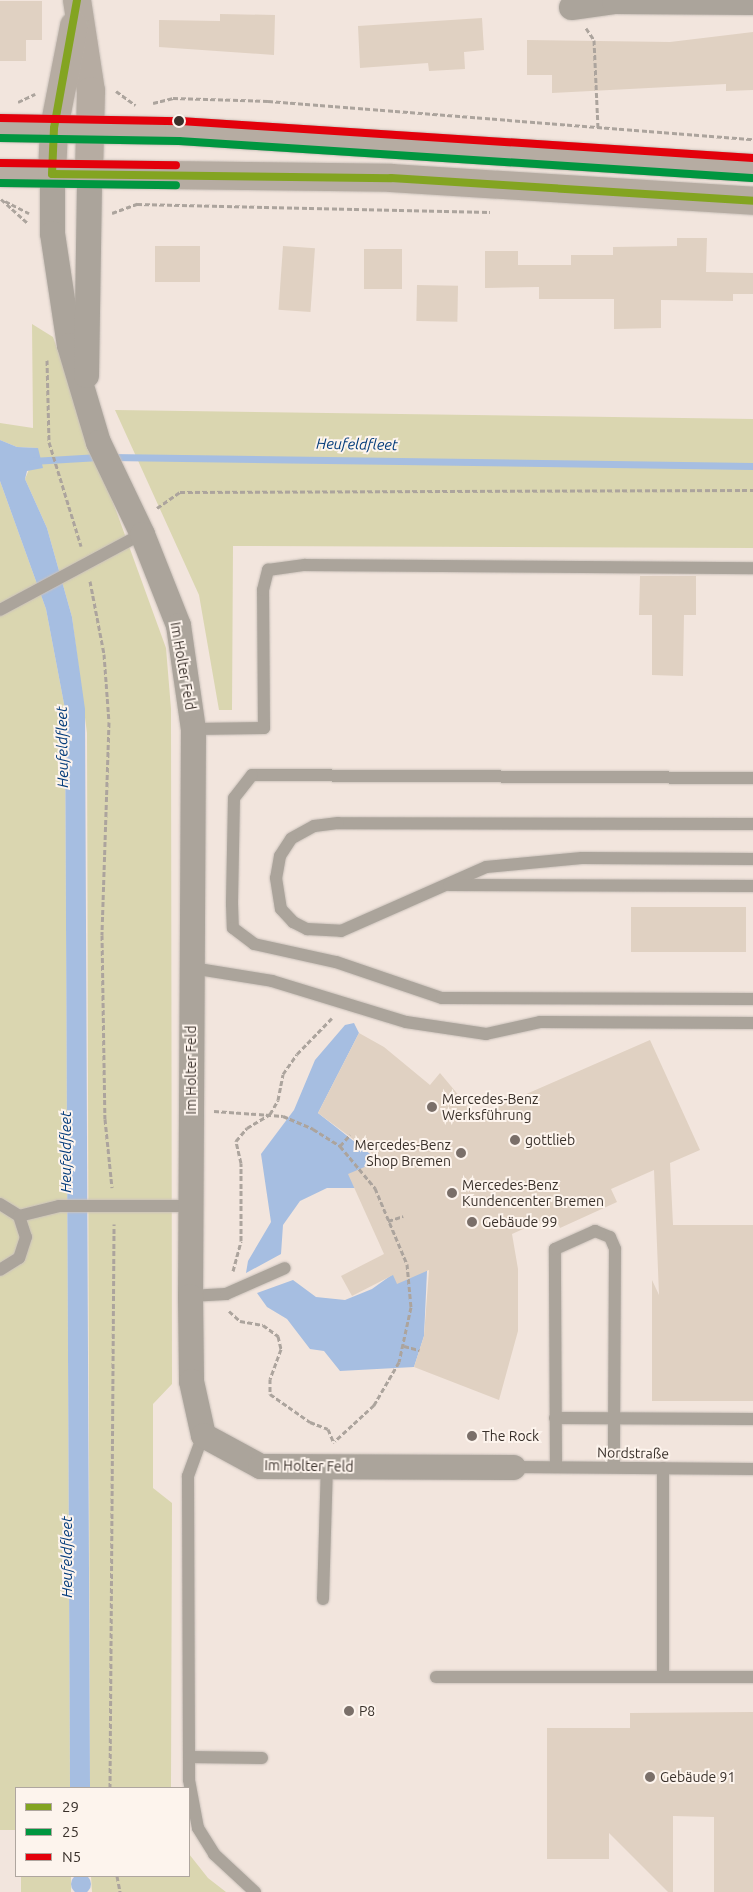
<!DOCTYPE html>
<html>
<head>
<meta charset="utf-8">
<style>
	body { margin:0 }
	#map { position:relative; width:753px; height:1892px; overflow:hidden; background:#f2e5dd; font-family:Ubuntu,sans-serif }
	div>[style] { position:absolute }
	.green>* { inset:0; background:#dad6b0; transform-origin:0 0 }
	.water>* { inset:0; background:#a6bee1 }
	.round { border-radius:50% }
	.stream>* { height:7px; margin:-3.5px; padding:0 3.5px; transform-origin:3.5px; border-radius:3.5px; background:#a6bee1 }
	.building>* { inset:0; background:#e0d1c2; transform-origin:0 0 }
	.path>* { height:3px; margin-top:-1.5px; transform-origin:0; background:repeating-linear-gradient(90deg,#aca49d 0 5px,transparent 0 7.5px) }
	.roads { filter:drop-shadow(0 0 1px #cbc2bb) drop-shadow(0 0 1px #cbc2bb) }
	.lane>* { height:12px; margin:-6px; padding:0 6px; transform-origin:6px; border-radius:6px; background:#aba49b }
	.street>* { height:25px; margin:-12.5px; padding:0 12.5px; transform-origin:12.5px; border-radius:12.5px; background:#aba49b }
	.secondary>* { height:28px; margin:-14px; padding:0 14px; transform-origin:14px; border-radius:14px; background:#b6aca2 }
	.bus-1>* { height:8px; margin:-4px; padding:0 4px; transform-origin:4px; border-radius:4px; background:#83a421 }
	.bus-2>* { height:8px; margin:-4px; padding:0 4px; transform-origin:4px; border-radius:4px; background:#009640 }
	.bus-3>* { height:8px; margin:-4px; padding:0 4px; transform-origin:4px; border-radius:4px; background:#e3000b }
	.dots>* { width:14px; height:14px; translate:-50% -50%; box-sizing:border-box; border:2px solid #fdf4ed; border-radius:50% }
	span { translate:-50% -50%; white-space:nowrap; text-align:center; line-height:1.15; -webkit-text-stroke:4px #fdf4ed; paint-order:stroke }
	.street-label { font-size:14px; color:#39302a }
	.poi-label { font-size:14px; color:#39302a }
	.left { translate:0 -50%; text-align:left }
	.right { translate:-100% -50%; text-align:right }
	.water-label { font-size:15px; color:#043c7b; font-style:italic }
	.legend { position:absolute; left:15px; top:1787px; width:175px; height:90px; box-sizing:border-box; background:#fdf4ed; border:1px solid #afa69f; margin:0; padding:6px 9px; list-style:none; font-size:15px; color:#39302a }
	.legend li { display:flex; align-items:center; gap:10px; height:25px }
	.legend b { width:25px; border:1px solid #afa69f }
</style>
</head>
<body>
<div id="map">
	<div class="green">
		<div style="clip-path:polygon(32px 324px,53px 337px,166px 648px,171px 709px,172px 1384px,153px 1404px,153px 1488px,172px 1503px,171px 1788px,90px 1788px,87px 733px,72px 617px,47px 528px,25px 479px,38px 448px,17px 447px,0 440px,0 423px,33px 428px)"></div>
		<div style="clip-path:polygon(115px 410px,753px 419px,753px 548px,233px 546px,232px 710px,219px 710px,199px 595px)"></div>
		<div style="clip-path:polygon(0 481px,46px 609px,65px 709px,70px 1788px,16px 1788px,16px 1830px,0 1830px)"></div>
		<div style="clip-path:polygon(189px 1854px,208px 1878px,226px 1892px,92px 1892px,91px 1876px,189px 1876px)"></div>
		<div style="left:21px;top:1876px;width:50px;height:16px"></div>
	</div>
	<div class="water">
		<div style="clip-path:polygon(0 440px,17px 447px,38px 448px,43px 468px,27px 471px,25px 479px,47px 528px,72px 617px,85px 709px,90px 1788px,70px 1788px,65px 709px,46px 609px,0 481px)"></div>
		<div style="clip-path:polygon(354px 1023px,359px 1033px,318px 1113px,379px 1161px,375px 1188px,327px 1188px,300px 1201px,283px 1225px,281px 1254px,246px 1273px,248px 1261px,271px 1222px,261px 1154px,294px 1110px,315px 1060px,345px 1025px)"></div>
		<div style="clip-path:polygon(407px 1264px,427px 1271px,424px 1336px,414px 1367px,340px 1371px,324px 1351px,310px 1349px,287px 1319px,267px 1307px,257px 1293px,293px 1280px,316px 1297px,345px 1300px,372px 1289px)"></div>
		<div class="round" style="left:71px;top:1874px;width:20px;height:20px"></div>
	</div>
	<div class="stream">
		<div style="left:110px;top:457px;width:643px;rotate:0.8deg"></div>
		<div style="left:32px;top:461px;width:67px;rotate:-3.4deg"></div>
	</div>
	<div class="building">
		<div style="clip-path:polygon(0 1px,42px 1px,42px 40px,26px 40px,26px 61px,0 61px)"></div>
		<div style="clip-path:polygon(220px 14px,275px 15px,274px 55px,159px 47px,159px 20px,220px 21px)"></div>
		<div style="clip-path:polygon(482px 18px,484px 50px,464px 52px,465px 69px,429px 71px,428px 63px,360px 68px,358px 26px)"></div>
		<div style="clip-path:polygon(753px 32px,753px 90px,726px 91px,726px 84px,552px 93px,552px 75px,527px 75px,527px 40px,670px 42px)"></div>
		<div style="clip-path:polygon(677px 238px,707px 238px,706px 272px,753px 273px,753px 294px,733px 294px,733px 301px,661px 300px,661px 328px,614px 329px,614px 299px,539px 299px,539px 287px,485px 288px,485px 251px,518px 251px,518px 265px,571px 265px,571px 255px,613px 255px,613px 247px,677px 246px)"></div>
		<div style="left:155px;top:246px;width:45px;height:36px"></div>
		<div style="left:283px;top:246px;width:32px;height:64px;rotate:4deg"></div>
		<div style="left:364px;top:249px;width:38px;height:40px"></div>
		<div style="left:417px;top:285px;width:41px;height:36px;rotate:1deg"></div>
		<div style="clip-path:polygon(640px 576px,696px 576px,696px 615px,684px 615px,683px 676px,652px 675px,652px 615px,639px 615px)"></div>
		<div style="left:631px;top:907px;width:115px;height:45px"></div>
		<div style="clip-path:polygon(359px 1033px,384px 1047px,430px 1085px,440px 1073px,476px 1116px,650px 1040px,700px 1150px,670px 1163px,673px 1225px,753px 1225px,753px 1401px,652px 1401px,652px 1280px,659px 1295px,654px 1170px,611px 1189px,617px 1202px,560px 1228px,554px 1215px,512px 1234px,518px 1269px,518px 1331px,499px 1400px,414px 1367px,424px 1336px,429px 1270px,397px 1284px,393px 1275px,352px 1296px,341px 1276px,384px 1254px,348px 1174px,381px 1160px,318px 1113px)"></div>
		<div style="clip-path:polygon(753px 1712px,753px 1892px,714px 1892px,714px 1817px,673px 1816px,673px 1892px,668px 1892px,609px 1833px,609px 1859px,547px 1859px,547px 1728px,630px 1728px,630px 1713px)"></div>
	</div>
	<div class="path">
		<div style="left:586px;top:28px;width:14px;rotate:56deg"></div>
		<div style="left:594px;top:40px;width:88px;rotate:87.4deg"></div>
		<div style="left:116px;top:91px;width:24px;rotate:36deg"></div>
		<div style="left:18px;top:102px;width:19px;rotate:-25deg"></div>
		<div style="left:153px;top:103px;width:21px;rotate:-14deg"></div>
		<div style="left:173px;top:98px;width:95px;rotate:1.8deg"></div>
		<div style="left:268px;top:101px;width:486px;rotate:4.5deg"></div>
		<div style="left:1px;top:199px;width:36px;rotate:42deg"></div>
		<div style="left:5px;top:201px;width:27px;rotate:27deg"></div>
		<div style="left:112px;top:213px;width:27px;rotate:-20deg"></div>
		<div style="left:137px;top:204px;width:353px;rotate:1.3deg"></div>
		<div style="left:47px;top:360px;width:82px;rotate:88.6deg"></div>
		<div style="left:49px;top:442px;width:109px;rotate:72.9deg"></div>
		<div style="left:157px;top:508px;width:28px;rotate:-35deg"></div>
		<div style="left:180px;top:492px;width:573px;rotate:-0.2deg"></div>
		<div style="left:90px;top:581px;width:74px;rotate:79.1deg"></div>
		<div style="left:104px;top:654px;width:68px;rotate:85.8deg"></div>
		<div style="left:109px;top:722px;width:213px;rotate:91.9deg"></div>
		<div style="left:102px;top:935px;width:184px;rotate:89.1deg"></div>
		<div style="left:105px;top:1119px;width:69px;rotate:84.2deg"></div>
		<div style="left:214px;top:1111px;width:69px;rotate:4.1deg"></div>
		<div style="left:283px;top:1116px;width:33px;rotate:23deg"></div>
		<div style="left:313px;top:1129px;width:32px;rotate:32deg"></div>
		<div style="left:340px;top:1146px;width:55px;rotate:50.2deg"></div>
		<div style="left:375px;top:1188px;width:82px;rotate:67.2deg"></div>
		<div style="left:407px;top:1264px;width:43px;rotate:84.7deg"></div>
		<div style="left:411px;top:1307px;width:56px;rotate:102.3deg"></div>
		<div style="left:399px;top:1362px;width:50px;rotate:120.2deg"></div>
		<div style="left:374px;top:1405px;width:53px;rotate:137.3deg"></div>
		<div style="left:340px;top:1146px;width:15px;rotate:-48deg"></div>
		<div style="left:388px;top:1221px;width:16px;rotate:-18deg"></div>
		<div style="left:233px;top:1271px;width:31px;rotate:-75deg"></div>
		<div style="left:241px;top:1241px;width:78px;rotate:-90deg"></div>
		<div style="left:241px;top:1163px;width:23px;rotate:-103deg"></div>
		<div style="left:236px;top:1141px;width:17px;rotate:-50deg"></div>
		<div style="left:247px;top:1128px;width:27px;rotate:-31deg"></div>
		<div style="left:270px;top:1114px;width:16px;rotate:-60deg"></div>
		<div style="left:278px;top:1100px;width:26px;rotate:-79deg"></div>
		<div style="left:283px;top:1074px;width:24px;rotate:-55deg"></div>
		<div style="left:297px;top:1054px;width:50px;rotate:-45.8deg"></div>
		<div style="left:229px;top:1311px;width:15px;rotate:42deg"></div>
		<div style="left:240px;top:1321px;width:23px;rotate:10deg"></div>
		<div style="left:263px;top:1325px;width:19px;rotate:36deg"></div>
		<div style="left:278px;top:1336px;width:13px;rotate:77deg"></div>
		<div style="left:281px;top:1349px;width:32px;rotate:110deg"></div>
		<div style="left:270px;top:1379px;width:15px;rotate:90deg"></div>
		<div style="left:270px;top:1394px;width:49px;rotate:35deg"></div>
		<div style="left:310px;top:1422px;width:19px;rotate:21deg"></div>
		<div style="left:328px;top:1429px;width:15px;rotate:67deg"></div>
		<div style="left:404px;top:1346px;width:16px;rotate:15deg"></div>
		<div style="left:110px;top:1788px;width:564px;rotate:-89.59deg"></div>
		<div style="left:117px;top:1876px;width:16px;rotate:79deg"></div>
	</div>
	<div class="roads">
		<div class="lane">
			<div style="left:0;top:610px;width:161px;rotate:-28.2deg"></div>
			<div style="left:193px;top:729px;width:71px;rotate:-0.8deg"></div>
			<div style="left:264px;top:728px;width:138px;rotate:-90.4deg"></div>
			<div style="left:263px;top:590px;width:21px;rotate:-76deg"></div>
			<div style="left:268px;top:570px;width:37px;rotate:-8deg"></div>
			<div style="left:305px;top:565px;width:448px;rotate:0.4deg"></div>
			<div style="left:753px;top:778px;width:501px;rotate:-179.66deg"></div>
			<div style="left:252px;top:775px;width:29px;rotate:128deg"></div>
			<div style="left:234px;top:798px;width:106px;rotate:91.1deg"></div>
			<div style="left:232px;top:904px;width:24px;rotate:88deg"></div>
			<div style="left:233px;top:928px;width:26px;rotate:37deg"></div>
			<div style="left:254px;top:944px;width:84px;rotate:12.4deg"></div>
			<div style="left:336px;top:962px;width:112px;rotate:18.8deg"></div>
			<div style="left:442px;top:998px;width:311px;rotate:0.2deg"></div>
			<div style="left:753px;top:824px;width:415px;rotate:-179.9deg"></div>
			<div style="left:338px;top:823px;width:24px;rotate:173deg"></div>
			<div style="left:314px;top:826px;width:26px;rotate:151deg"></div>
			<div style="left:291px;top:839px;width:20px;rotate:123deg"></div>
			<div style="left:280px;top:856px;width:22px;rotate:100deg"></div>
			<div style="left:276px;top:878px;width:31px;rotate:81deg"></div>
			<div style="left:281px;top:909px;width:18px;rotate:47deg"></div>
			<div style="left:293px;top:922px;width:16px;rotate:27deg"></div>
			<div style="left:307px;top:929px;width:34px;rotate:3deg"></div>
			<div style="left:341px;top:931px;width:158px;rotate:-23.8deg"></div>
			<div style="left:486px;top:867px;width:96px;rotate:-5.4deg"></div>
			<div style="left:582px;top:858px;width:171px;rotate:0.3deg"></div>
			<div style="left:449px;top:885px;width:304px;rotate:0.2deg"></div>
			<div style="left:192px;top:968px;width:81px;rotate:9.2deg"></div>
			<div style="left:272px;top:981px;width:140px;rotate:17deg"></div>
			<div style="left:406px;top:1022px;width:81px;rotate:8.5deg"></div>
			<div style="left:486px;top:1034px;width:55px;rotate:-12.5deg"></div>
			<div style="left:540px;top:1022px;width:213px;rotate:0.3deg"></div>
			<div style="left:0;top:1204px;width:22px;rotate:32deg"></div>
			<div style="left:19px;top:1216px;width:22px;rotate:72deg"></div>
			<div style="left:26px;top:1237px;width:22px;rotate:108deg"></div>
			<div style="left:19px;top:1258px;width:22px;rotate:148deg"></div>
			<div style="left:19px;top:1216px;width:41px;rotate:-14deg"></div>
			<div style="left:59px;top:1206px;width:132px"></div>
			<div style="left:190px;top:1296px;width:36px;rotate:-3deg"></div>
			<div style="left:226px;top:1294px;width:64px;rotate:-23.8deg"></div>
			<div style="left:555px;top:1418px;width:198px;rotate:0.3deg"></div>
			<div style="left:203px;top:1435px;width:44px;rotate:110.1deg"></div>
			<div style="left:188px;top:1476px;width:304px;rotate:89.8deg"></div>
			<div style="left:189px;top:1780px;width:49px;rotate:79.4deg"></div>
			<div style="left:198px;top:1828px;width:31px;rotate:58deg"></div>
			<div style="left:214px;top:1854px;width:56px;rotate:42.8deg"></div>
			<div style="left:513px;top:1467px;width:240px;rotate:0.5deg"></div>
			<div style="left:556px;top:1467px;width:218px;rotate:-90.3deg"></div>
			<div style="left:555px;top:1249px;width:44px;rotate:-24.2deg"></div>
			<div style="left:595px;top:1231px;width:16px;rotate:22deg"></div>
			<div style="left:610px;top:1237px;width:13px;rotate:67deg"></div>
			<div style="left:615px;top:1249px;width:218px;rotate:90.3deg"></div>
			<div style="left:663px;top:1468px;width:209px;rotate:90deg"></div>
			<div style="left:663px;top:1677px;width:90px"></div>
			<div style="left:323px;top:1599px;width:132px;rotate:-88.3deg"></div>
			<div style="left:436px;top:1677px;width:227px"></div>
			<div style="left:189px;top:1757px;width:73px;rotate:0.8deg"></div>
		</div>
		<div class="street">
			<div style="left:571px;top:7px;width:43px;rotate:-7.9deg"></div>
			<div style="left:614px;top:1px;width:139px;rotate:0.4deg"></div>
			<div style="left:52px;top:174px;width:59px;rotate:90deg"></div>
			<div style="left:52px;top:233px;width:113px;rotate:81.4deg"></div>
			<div style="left:69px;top:345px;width:101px;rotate:73.4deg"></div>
			<div style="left:98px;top:442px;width:102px;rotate:64.4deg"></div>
			<div style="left:142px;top:534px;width:98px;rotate:68.4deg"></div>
			<div style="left:178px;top:625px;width:105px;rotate:81.8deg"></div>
			<div style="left:193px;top:729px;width:567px;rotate:90.3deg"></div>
			<div style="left:190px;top:1296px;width:85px;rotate:89.3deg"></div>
			<div style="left:191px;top:1381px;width:55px;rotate:77.5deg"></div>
			<div style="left:203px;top:1435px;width:65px;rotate:28.5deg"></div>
			<div style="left:260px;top:1466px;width:253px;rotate:0.2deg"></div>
			<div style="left:86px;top:375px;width:201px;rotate:-89.1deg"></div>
		</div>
		<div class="secondary">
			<div style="left:77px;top:0;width:92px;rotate:81.3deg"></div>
			<div style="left:91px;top:91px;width:83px;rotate:91.4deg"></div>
			<div style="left:0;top:128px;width:179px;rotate:1deg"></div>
			<div style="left:179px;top:131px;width:575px;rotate:3.69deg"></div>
			<div style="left:0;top:173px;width:391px;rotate:0.7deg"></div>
			<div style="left:391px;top:178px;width:363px;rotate:3.6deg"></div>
			<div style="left:52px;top:174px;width:46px;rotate:-87.5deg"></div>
			<div style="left:54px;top:128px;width:104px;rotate:-78.9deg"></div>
		</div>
	</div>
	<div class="bus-1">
		<div style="left:52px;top:174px;width:339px;rotate:0.7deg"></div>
		<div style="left:391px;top:178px;width:363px;rotate:3.6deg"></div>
		<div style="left:52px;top:174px;width:46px;rotate:-87.5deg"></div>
		<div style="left:54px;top:128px;width:130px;rotate:-79.8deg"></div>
	</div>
	<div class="bus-2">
		<div style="left:0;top:138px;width:179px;rotate:1deg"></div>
		<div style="left:179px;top:141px;width:574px;rotate:3.69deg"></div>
		<div style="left:0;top:183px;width:176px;rotate:0.7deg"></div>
	</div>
	<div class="bus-3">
		<div style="left:0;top:118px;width:180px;rotate:1deg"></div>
		<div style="left:180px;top:121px;width:574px;rotate:3.69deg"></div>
		<div style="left:0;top:163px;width:176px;rotate:0.7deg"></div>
	</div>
	<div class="dots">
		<div style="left:179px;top:121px;background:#39302a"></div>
		<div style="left:432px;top:1107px;background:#7a6f69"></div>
		<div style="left:515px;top:1140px;background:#7a6f69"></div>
		<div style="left:461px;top:1153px;background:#7a6f69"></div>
		<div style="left:452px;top:1193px;background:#7a6f69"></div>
		<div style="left:472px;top:1222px;background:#7a6f69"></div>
		<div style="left:472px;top:1436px;background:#7a6f69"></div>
		<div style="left:349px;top:1711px;background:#7a6f69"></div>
		<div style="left:650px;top:1777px;background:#7a6f69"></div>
	</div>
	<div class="street-label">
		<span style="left:183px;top:666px;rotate:80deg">Im Holter Feld</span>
		<span style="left:191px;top:1070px;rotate:-90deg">Im Holter Feld</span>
		<span style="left:633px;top:1453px;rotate:1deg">Nordstraße</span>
		<span style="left:309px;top:1466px;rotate:1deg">Im Holter Feld</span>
	</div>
	<div class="poi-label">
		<span class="left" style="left:442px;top:1107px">Mercedes-Benz<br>Werksführung</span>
		<span class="left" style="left:525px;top:1140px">gottlieb</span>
		<span class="right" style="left:451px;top:1153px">Mercedes-Benz<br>Shop Bremen</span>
		<span class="left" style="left:462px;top:1193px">Mercedes-Benz<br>Kundencenter Bremen</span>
		<span class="left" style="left:482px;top:1222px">Gebäude 99</span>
		<span class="left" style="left:482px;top:1436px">The Rock</span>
		<span class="left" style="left:359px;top:1711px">P8</span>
		<span class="left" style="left:660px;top:1777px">Gebäude 91</span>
	</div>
	<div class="water-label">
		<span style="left:357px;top:444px;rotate:1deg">Heufeldfleet</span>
		<span style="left:62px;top:747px;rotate:-91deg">Heufeldfleet</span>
		<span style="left:66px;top:1152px;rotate:-90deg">Heufeldfleet</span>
		<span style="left:67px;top:1557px;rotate:-90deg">Heufeldfleet</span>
	</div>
	<ul class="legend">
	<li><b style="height:6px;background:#83a421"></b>29</li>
	<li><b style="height:6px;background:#009640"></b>25</li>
	<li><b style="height:6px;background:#e3000b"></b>N5</li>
	</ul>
</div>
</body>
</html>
